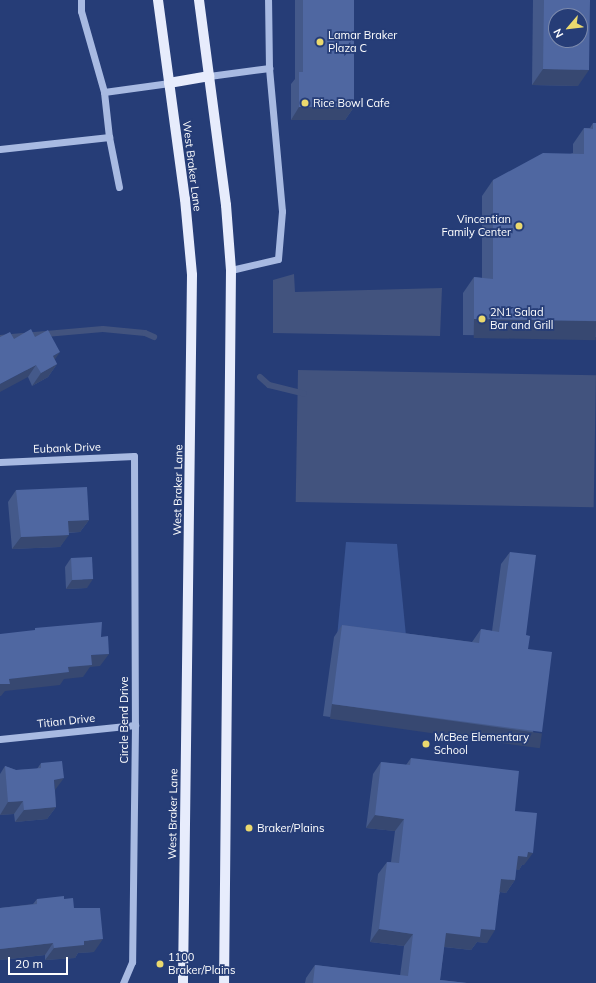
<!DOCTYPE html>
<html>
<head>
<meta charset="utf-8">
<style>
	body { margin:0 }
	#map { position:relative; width:596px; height:983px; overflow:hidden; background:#263d77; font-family:Mulish,sans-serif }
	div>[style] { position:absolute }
	.green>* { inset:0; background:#3a5594 }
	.water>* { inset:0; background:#42537e; transform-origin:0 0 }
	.stream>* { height:6px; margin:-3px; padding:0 3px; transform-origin:3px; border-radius:3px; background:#42537e }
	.minor>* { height:7px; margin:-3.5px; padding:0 3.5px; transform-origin:3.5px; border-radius:3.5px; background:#a8bae2 }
	.major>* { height:10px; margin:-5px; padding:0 5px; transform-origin:5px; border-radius:5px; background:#e7ecfc }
	.wall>* { inset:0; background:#44598a }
	.shaded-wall>* { inset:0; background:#374871; transform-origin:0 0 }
	.building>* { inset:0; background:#4f67a1; transform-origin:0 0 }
	.dots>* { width:11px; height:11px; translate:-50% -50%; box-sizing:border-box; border:2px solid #263d77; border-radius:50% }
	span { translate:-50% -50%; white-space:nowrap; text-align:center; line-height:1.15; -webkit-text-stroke:3.5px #263d77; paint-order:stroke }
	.poi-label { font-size:11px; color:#fff }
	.left { translate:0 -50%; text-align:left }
	.right { translate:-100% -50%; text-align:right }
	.street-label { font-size:11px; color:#fff }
	.north { position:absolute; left:548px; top:8px; width:40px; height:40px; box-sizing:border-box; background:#263d77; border:1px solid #7d8bad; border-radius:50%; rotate:242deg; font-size:11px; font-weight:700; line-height:16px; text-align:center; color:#fff }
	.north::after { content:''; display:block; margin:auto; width:14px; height:18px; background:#ebd96e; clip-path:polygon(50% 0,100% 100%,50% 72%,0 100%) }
	.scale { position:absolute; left:8px; top:957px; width:60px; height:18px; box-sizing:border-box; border:2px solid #fff; border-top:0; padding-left:5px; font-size:12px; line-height:14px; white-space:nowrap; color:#fff; -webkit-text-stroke:3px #263d77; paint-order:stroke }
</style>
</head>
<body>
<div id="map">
	<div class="green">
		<div style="clip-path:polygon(346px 542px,397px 544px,407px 646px,337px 637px)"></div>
	</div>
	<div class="water">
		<div style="clip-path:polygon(294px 274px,295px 292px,442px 288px,440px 336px,273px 333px,273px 280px)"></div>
		<div style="left:298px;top:370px;width:298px;height:132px;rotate:1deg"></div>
	</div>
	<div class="stream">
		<div style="left:0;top:338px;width:103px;rotate:-5deg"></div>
		<div style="left:103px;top:329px;width:42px;rotate:5.4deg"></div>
		<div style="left:145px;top:333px;width:10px;rotate:24deg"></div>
		<div style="left:260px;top:377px;width:12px;rotate:42deg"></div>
		<div style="left:269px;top:385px;width:36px;rotate:14deg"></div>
	</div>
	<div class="minor">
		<div style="left:81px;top:0;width:11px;rotate:90deg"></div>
		<div style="left:81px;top:11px;width:84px;rotate:74.1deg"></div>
		<div style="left:104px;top:92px;width:45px;rotate:83.7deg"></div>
		<div style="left:109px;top:137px;width:51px;rotate:78.7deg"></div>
		<div style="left:209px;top:76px;width:61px;rotate:-7.6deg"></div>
		<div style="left:104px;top:92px;width:66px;rotate:-7.9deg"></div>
		<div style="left:0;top:149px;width:110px;rotate:-6.3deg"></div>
		<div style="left:231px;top:270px;width:48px;rotate:-13.2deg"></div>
		<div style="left:278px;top:259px;width:48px;rotate:-85.2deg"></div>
		<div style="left:282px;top:211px;width:144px;rotate:-95.2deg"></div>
		<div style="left:269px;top:68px;width:68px;rotate:-90.8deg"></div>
		<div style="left:0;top:462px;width:134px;rotate:-2.6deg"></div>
		<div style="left:134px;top:456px;width:269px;rotate:89.8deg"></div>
		<div style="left:135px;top:725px;width:237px;rotate:90.7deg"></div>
		<div style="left:132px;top:962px;width:23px;rotate:113deg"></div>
		<div style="left:0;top:739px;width:136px;rotate:-5.9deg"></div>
	</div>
	<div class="major">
		<div style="left:158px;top:0;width:201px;rotate:82.3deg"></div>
		<div style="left:185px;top:199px;width:76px;rotate:84.7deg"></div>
		<div style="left:192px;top:275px;width:708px;rotate:90.73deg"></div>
		<div style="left:199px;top:0;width:207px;rotate:82.5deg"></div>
		<div style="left:226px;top:205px;width:65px;rotate:85.6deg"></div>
		<div style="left:231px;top:270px;width:713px;rotate:90.56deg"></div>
		<div style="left:169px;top:83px;width:41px;rotate:-9.9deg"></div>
	</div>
	<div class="wall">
		<div style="clip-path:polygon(295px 0,354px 0,354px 107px,345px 120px,291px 120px,291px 84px,295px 79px)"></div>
		<div style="clip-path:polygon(533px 0,590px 0,578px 86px,532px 85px)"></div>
		<div style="clip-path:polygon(593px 123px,596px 337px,463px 335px,463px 293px,474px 277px,482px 278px,482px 196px,493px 180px,573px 153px,573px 144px,584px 128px,590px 128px)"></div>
		<div style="clip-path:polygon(35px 337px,55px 360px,57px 364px,48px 377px,32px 386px,28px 377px,14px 339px)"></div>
		<div style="clip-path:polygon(16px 490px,89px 520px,80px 532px,69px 533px,60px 547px,12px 549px,8px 502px)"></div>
		<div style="clip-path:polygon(510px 552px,526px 635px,528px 649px,534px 745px,323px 716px,334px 637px,342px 625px,472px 642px,481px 629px,492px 631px,501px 564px)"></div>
		<div style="clip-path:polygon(71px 558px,87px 588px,66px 589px,65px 567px)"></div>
		<div style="clip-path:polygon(411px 758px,515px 811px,524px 865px,522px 865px,519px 870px,516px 869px,515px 880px,506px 893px,500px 892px,487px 943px,477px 942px,471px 950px,444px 947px,440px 980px,467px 983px,305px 983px,306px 978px,315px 965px,400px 976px,404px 946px,370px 942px,378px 874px,387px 862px,391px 862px,395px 831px,366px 828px,373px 774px,381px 762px,406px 765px)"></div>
		<div style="clip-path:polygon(41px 763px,55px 790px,56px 807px,47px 819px,15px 822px,14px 814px,0 815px,0 774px,5px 766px,16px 770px,37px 769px)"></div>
		<div style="clip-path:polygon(37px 899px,64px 899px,74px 908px,94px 952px,78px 953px,75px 958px,45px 960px,45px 955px,0 960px,0 908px,33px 904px)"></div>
	</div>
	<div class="shaded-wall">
		<div style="clip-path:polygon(543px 69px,589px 70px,578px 86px,532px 85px)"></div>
		<div style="clip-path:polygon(299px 107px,354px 107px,345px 120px,291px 120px)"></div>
		<div style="left:474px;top:319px;width:122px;height:19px;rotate:1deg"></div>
		<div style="clip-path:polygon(60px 352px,51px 365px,53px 356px)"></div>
		<div style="clip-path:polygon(57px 364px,48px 377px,32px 386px,41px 373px)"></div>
		<div style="clip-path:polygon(36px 365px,28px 377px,0 392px,0 384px)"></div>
		<div style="clip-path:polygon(89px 520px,80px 532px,59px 533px,68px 521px)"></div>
		<div style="clip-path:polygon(69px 535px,60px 547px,12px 549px,21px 537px)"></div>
		<div style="clip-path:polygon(93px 579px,87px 588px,66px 589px,72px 580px)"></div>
		<div style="clip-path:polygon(109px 654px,100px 666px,90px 667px,83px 677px,64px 679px,60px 685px,5px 691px,1px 696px,0 696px,0 684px,9px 679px,68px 667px,91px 655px)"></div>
		<div style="left:332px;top:704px;width:212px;height:15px;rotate:8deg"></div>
		<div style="clip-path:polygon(64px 778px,55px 790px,54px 780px)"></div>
		<div style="clip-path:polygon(23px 801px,14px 814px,0 815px,8px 802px)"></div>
		<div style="clip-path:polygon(56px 807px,47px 819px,15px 822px,24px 810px)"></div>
		<div style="clip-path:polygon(375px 815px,404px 819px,395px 831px,366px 828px)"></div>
		<div style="clip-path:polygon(528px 852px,533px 853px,524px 865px,522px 865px,519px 870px,509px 868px,518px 856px)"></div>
		<div style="clip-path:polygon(501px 879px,515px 880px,506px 893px,493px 891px)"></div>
		<div style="clip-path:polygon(379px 929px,413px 934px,404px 946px,370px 942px)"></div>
		<div style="clip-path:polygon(481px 929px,495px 930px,487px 943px,477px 942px,471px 950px,437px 946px,446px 933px)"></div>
		<div style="clip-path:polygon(103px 939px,94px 952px,78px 953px,75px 958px,45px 960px,54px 948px,84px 941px)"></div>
		<div style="clip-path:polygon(53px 943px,45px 955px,0 960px,0 949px)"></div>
	</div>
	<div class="building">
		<div style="clip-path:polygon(303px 0,354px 0,354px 107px,299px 107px,299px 72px,303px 72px)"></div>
		<div style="clip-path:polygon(evenodd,544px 0,590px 0,589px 70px,543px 69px,544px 0,556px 16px,580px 16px,580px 40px,556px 40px,556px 16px)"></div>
		<div style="clip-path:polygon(593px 123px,596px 123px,596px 321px,474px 319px,474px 277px,493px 279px,493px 180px,543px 153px,584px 154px,584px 128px,593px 129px)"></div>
		<div style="clip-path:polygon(31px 329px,35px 337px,48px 330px,60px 352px,53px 356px,57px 364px,41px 373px,36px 365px,0 384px,0 337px,10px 332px,14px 339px)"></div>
		<div style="clip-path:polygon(87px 487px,89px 520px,68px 521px,69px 535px,21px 537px,16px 490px)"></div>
		<div style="clip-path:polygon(510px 552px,536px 555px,526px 635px,530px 636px,528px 649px,552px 652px,542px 732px,332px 704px,342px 625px,479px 643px,481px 629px,499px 632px)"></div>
		<div style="left:92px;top:557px;width:22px;height:21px;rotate:87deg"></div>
		<div style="clip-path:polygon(102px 622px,101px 637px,108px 636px,109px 654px,91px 655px,92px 665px,68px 667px,69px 672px,9px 679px,10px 684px,0 684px,0 634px,35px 630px,35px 628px)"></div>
		<div style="clip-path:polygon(411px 758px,519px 771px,515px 811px,537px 813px,533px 853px,528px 852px,527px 857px,518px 856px,515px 880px,501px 879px,495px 930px,481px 929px,480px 937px,446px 933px,440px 980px,467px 983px,313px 983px,315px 965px,408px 976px,413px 934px,379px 929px,387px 862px,399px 863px,404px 819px,375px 815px,381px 762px,410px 765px)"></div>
		<div style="clip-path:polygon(62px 761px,64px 778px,54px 780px,56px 807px,24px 810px,23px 801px,8px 802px,5px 766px,16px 770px,41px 768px,41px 763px)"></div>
		<div style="clip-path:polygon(64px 896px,64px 899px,73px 898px,74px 908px,100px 908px,103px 939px,84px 941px,84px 945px,54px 948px,53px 943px,0 949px,0 908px,37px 904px,37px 899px)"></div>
	</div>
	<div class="dots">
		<div style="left:320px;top:42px;background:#ebd96e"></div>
		<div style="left:305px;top:103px;background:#ebd96e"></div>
		<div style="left:519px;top:226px;background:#ebd96e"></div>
		<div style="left:482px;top:319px;background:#ebd96e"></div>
		<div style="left:426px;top:744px;background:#ebd96e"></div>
		<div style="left:249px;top:828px;background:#ebd96e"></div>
		<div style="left:160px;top:964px;background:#ebd96e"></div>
	</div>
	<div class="poi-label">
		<span class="left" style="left:328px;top:42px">Lamar Braker<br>Plaza C</span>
		<span class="left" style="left:313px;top:103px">Rice Bowl Cafe</span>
		<span class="right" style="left:511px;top:226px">Vincentian<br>Family Center</span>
		<span class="left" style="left:490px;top:319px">2N1 Salad<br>Bar and Grill</span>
		<span class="left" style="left:434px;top:744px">McBee Elementary<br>School</span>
		<span class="left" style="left:257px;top:828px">Braker/Plains</span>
		<span class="left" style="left:168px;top:964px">1100<br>Braker/Plains</span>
	</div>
	<div class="street-label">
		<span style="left:192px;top:166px;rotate:83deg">West Braker Lane</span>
		<span style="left:67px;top:448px;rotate:-2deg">Eubank Drive</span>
		<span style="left:178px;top:490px;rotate:-89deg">West Braker Lane</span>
		<span style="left:124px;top:720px;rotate:-90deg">Circle Bend Drive</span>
		<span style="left:66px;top:721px;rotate:-6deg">Titian Drive</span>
		<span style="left:173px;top:814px;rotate:-89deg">West Braker Lane</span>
	</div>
	<div class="north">N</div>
	<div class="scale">20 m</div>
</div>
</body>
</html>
